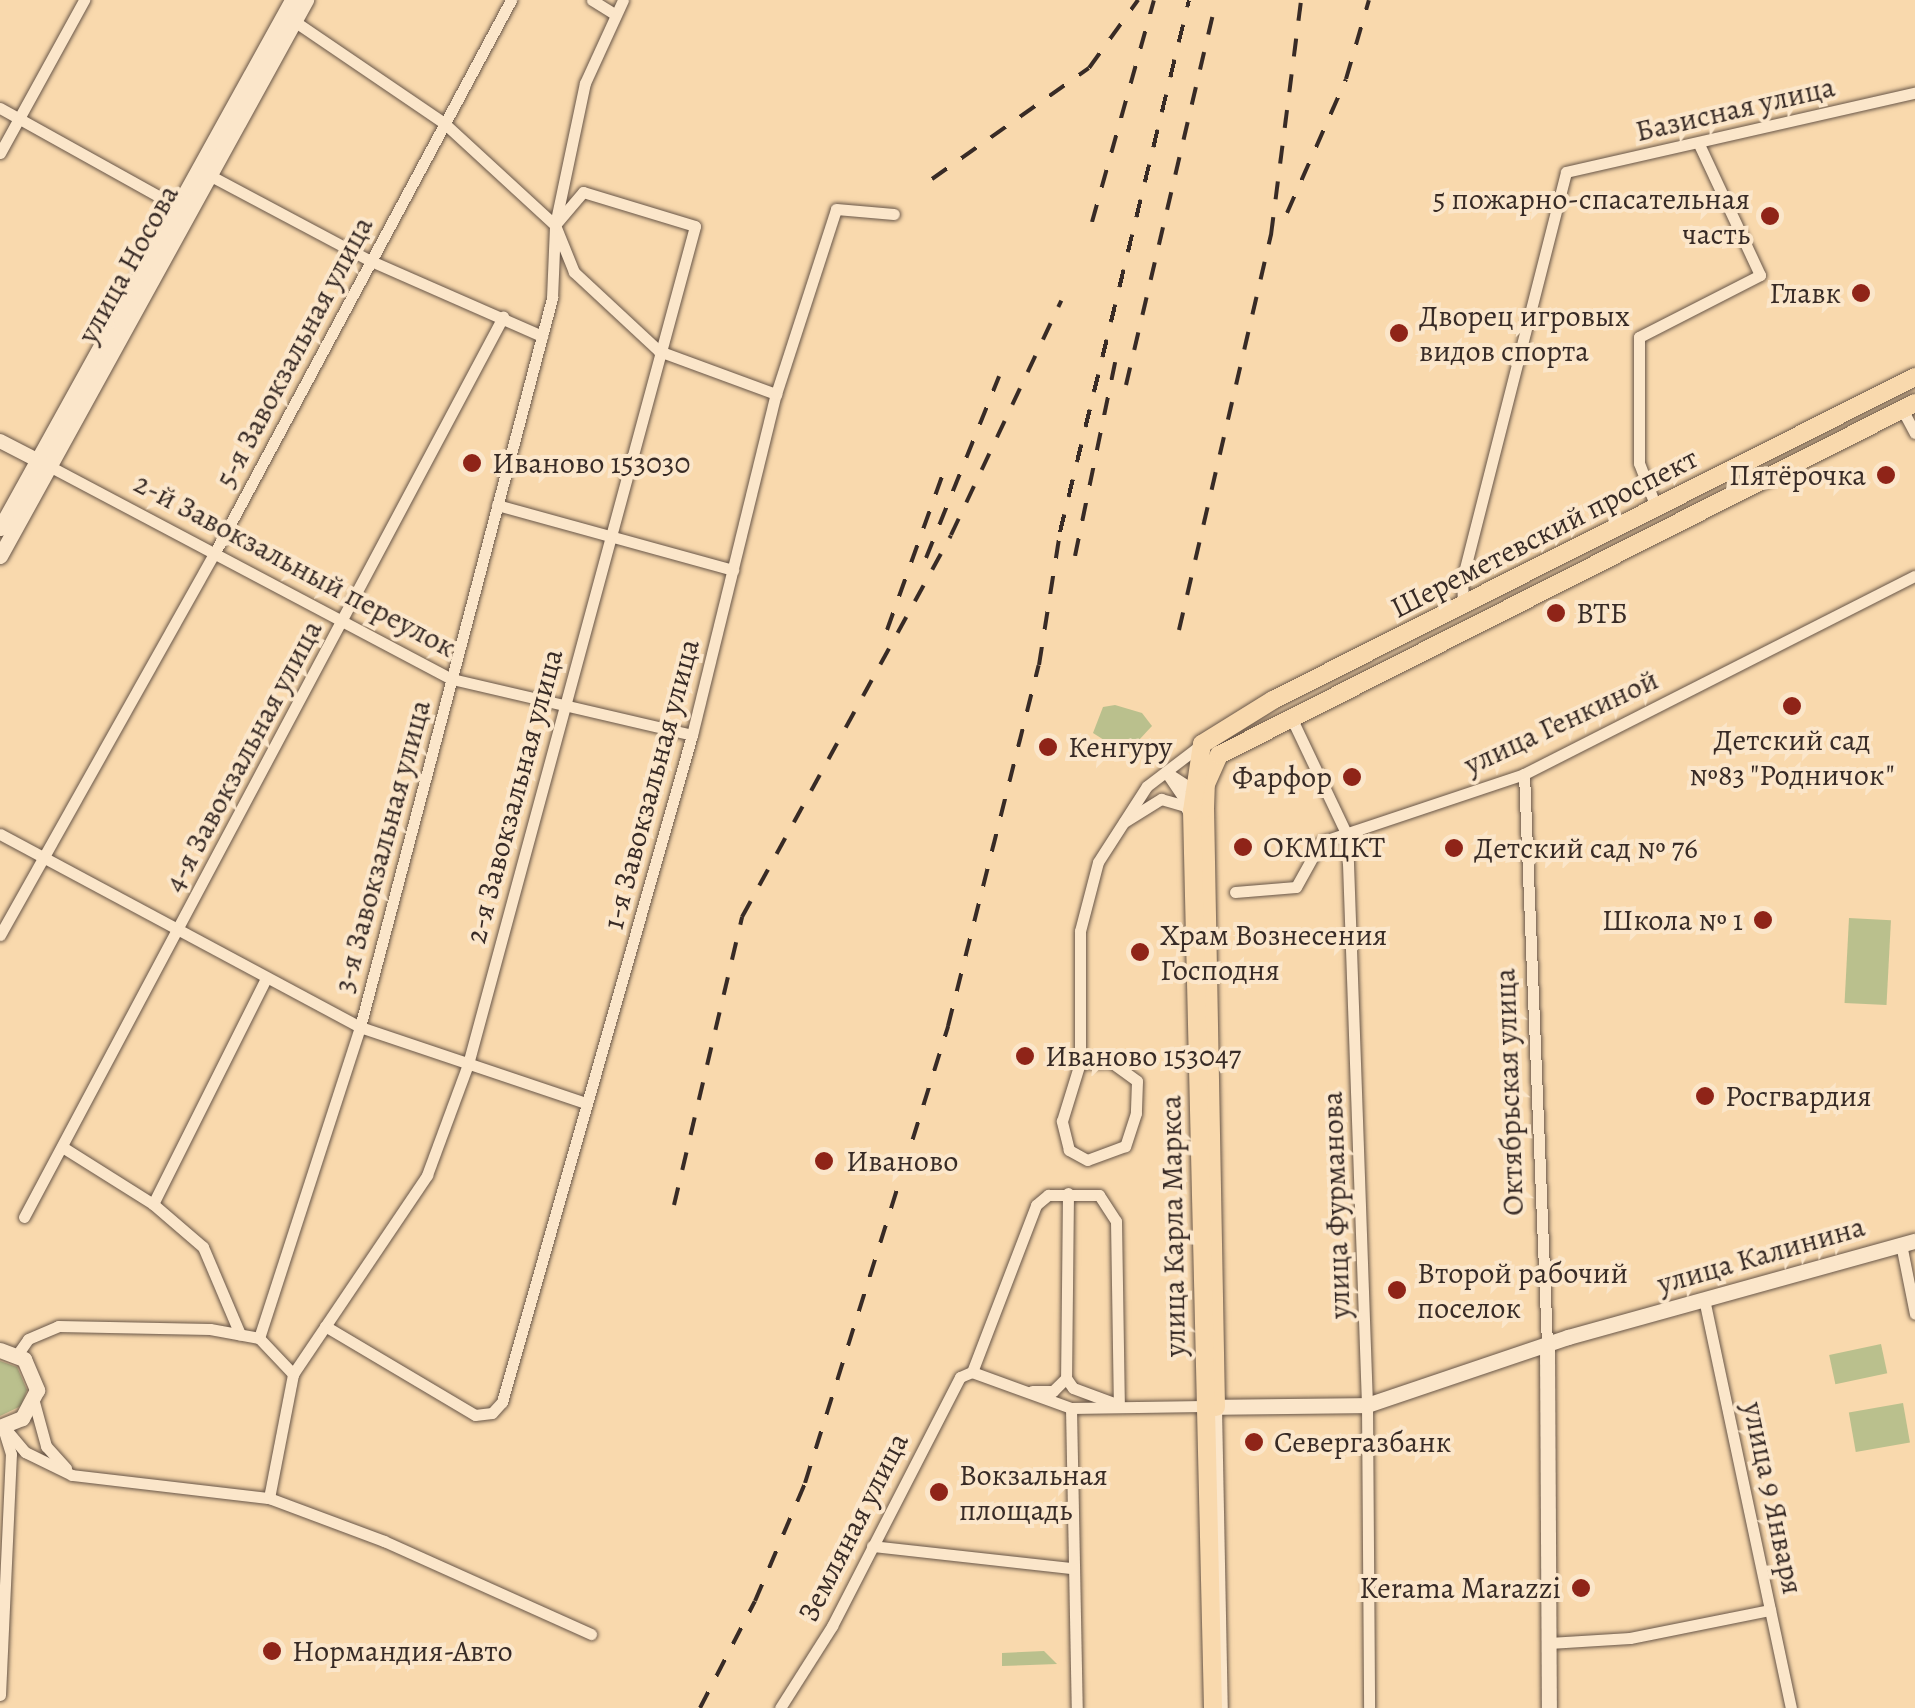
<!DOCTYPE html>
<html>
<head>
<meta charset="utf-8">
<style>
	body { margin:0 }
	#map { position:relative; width:1915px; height:1708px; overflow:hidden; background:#f9d9ad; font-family:Alegreya,serif }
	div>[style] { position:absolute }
	.green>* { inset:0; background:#bac08d; transform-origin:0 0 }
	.roads { filter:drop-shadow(0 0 2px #685648) drop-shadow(0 0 2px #685648) }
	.minor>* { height:11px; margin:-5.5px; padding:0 5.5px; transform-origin:5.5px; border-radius:5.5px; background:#fbe6ca }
	.tertiary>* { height:14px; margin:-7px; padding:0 7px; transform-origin:7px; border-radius:7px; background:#fbe6ca }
	.secondary>* { height:15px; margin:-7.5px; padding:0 7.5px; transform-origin:7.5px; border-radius:7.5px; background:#fbe6ca }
	.primary>* { height:18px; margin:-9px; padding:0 9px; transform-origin:9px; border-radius:9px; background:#f9d9ad }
	.rail>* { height:4px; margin-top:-2px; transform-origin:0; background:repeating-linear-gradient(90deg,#382b26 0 18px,transparent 0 36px) }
	.dots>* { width:28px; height:28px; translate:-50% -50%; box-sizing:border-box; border:5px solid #fbe6ca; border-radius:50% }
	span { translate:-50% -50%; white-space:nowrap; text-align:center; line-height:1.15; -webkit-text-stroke:8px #fbe6ca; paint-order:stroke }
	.street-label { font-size:30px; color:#382b26 }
	.poi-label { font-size:30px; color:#382b26 }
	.right { translate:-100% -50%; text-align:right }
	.left { translate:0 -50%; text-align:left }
</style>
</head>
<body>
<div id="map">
	<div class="green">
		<div style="clip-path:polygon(1115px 705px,1142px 713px,1152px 726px,1138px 741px,1104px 740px,1093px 733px,1103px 707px)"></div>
		<div style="left:1849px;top:918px;width:42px;height:85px;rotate:3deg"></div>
		<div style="left:1881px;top:1344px;width:30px;height:53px;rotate:78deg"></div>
		<div style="clip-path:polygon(0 1361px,17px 1367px,27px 1390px,21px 1406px,0 1416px)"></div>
		<div style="left:1903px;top:1403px;width:40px;height:55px;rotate:80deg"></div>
		<div style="clip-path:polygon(1044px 1651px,1057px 1664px,1002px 1666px,1002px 1653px)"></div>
	</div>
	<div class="roads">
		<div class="minor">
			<div style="left:592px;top:0;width:26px;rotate:32deg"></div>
			<div style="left:294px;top:21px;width:181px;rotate:34.2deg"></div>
			<div style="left:444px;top:123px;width:151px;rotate:42.6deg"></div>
			<div style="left:555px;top:225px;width:51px;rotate:68deg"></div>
			<div style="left:574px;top:272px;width:116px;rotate:42.9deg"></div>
			<div style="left:659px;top:351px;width:125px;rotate:20.2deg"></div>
			<div style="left:0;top:108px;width:189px;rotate:29.1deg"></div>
			<div style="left:0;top:153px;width:175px;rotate:-61.2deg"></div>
			<div style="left:209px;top:175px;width:183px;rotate:28deg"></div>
			<div style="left:371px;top:261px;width:187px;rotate:23.7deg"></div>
			<div style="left:1902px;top:409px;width:27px;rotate:62deg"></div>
			<div style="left:49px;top:466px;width:456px;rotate:27.9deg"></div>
			<div style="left:452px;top:679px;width:246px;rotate:13.1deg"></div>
			<div style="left:497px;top:505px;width:245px;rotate:15.4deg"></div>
			<div style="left:1656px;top:507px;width:47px;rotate:-111.1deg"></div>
			<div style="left:1639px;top:463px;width:126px;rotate:-90deg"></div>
			<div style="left:1639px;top:337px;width:136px;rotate:-27.1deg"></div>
			<div style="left:1760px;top:275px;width:145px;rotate:-115deg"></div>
			<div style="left:1463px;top:604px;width:24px;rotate:-92deg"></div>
			<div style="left:1462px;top:580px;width:421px;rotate:-75.7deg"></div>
			<div style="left:1566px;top:172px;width:358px;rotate:-12.8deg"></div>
			<div style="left:1290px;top:715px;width:133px;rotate:64.6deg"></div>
			<div style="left:1347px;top:835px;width:570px;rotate:87.99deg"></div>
			<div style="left:1367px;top:1405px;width:303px;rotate:89.6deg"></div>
			<div style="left:1166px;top:772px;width:35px;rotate:33deg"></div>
			<div style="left:1166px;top:772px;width:41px;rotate:55.9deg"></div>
			<div style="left:1524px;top:774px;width:571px;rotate:87.69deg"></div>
			<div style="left:1124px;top:822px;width:44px;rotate:-31.9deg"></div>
			<div style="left:1161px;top:799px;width:25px;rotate:16deg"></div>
			<div style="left:1185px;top:806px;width:13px;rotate:61deg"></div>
			<div style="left:0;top:834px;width:408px;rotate:28.2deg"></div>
			<div style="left:360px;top:1027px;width:238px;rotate:18.6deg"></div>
			<div style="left:1235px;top:892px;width:61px;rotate:-4.7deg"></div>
			<div style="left:1296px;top:887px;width:51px;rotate:-60.9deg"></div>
			<div style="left:1321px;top:842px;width:214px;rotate:-18.5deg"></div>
			<div style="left:1524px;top:774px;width:438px;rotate:-26.9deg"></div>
			<div style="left:0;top:935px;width:435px;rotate:-60.7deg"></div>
			<div style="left:213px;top:556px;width:631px;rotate:-61.81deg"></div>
			<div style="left:1111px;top:1062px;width:32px;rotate:36deg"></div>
			<div style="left:1137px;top:1081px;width:32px;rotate:92deg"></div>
			<div style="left:1136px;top:1113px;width:35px;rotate:108deg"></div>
			<div style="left:1125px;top:1146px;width:40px;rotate:159.8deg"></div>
			<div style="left:1087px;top:1160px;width:21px;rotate:-151deg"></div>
			<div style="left:1069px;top:1150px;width:30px;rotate:-104deg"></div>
			<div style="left:1062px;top:1121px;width:61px;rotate:-72.8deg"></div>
			<div style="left:1080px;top:1063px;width:31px;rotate:-2deg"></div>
			<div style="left:1080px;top:1063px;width:132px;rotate:-90deg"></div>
			<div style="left:1080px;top:931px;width:71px;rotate:-75.4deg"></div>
			<div style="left:1098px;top:862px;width:90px;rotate:-57.2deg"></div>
			<div style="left:1147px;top:786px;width:69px;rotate:-37.4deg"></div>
			<div style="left:64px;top:1148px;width:105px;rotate:32.2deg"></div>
			<div style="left:153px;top:1204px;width:66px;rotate:40.7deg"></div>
			<div style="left:203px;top:1247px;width:95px;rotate:67deg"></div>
			<div style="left:1068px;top:1193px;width:185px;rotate:90.6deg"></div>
			<div style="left:1066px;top:1378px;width:12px;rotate:55deg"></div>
			<div style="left:1073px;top:1388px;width:49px;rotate:20.3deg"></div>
			<div style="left:153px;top:1204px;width:253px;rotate:-63.4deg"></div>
			<div style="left:24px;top:1217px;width:1020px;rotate:-61.98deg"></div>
			<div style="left:1901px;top:1244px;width:71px;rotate:78.7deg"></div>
			<div style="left:1704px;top:1299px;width:418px;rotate:78deg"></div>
			<div style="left:325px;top:1326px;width:174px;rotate:30.7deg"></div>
			<div style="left:475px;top:1415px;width:17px;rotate:-7deg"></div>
			<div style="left:492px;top:1413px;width:15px;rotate:-48deg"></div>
			<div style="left:502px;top:1402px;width:694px;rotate:-74.1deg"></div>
			<div style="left:692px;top:735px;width:351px;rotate:-76.2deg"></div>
			<div style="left:776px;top:394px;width:194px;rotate:-72deg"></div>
			<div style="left:836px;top:209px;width:58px;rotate:4.9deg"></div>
			<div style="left:259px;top:1338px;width:327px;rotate:-72deg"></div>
			<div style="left:360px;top:1027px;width:754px;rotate:-75.24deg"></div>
			<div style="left:552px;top:298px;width:73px;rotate:-87.6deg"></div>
			<div style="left:555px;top:225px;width:145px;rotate:-78.1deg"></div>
			<div style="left:585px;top:83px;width:91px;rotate:-65.4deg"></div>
			<div style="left:17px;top:1355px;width:19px;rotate:-55deg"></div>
			<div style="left:28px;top:1339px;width:33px;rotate:-23deg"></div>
			<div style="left:58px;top:1326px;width:152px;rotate:1.1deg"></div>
			<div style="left:210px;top:1329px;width:50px;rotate:10.4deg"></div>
			<div style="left:259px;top:1338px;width:50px;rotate:46.6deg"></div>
			<div style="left:972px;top:1372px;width:179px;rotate:-69deg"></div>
			<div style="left:1036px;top:1205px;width:16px;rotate:-40deg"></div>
			<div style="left:1048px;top:1195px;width:51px"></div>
			<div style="left:1099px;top:1195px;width:31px;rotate:57deg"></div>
			<div style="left:1116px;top:1221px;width:184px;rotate:89.1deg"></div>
			<div style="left:972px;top:1372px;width:105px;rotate:20deg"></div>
			<div style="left:1071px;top:1408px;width:133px;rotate:-0.9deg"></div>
			<div style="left:1032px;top:1391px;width:21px"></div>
			<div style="left:1053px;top:1391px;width:18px;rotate:-45deg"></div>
			<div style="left:34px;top:1402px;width:46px;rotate:74.7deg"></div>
			<div style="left:46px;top:1446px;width:30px;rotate:48deg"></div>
			<div style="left:1216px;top:1407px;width:301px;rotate:88.9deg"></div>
			<div style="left:1071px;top:1408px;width:300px;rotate:88.9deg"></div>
			<div style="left:4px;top:1427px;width:33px;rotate:50deg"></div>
			<div style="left:25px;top:1452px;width:52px;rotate:26.1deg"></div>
			<div style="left:72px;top:1475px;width:198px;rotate:6.7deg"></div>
			<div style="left:269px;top:1498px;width:123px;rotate:20.5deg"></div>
			<div style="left:384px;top:1541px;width:227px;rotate:24.2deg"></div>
			<div style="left:269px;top:1498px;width:126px;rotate:-79deg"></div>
			<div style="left:293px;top:1374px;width:240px;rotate:-56deg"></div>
			<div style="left:427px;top:1175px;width:118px;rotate:-69.7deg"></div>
			<div style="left:468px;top:1064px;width:868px;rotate:-74.84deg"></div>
			<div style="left:695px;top:226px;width:117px;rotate:-163.1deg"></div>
			<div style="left:583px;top:192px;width:43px;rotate:130.3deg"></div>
			<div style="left:872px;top:1546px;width:201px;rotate:6.3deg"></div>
			<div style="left:1549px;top:1643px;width:81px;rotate:-3.5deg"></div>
			<div style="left:1630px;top:1638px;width:143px;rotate:-11.3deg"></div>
			<div style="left:0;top:1695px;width:241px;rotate:-87.4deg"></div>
			<div style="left:11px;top:1454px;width:24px;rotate:-107deg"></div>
			<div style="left:780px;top:1708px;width:97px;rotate:-57.6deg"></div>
			<div style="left:832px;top:1626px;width:280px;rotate:-62.8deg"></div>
			<div style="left:960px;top:1377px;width:13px;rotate:-23deg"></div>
		</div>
		<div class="tertiary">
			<div style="left:0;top:441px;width:42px;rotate:27.2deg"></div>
		</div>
		<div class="secondary">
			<div style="left:0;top:528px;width:603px;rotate:-61.06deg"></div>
			<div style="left:0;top:556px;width:635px;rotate:-61.17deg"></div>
			<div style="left:1547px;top:1345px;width:363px;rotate:89.7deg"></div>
			<div style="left:0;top:1350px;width:26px;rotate:21deg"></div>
			<div style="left:24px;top:1359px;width:34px;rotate:67deg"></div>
			<div style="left:37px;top:1390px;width:32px;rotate:118deg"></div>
			<div style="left:22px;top:1418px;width:24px;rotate:158deg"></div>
			<div style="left:1208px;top:1407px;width:159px;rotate:-0.7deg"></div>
			<div style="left:1367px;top:1405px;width:212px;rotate:-18.7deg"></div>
			<div style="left:1568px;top:1337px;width:360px;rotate:-15.5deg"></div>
		</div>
		<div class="primary">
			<div style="left:1216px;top:1407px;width:598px;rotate:-91.05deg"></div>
			<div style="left:1205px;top:809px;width:25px;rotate:-88deg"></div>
			<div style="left:1206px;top:784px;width:32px;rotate:-66deg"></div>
			<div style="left:1219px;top:755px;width:780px;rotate:-26.83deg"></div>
			<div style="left:1213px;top:1708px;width:897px;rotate:-91.34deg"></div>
			<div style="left:1192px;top:811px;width:68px;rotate:-81.5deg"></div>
			<div style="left:1202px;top:744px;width:84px;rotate:-31.8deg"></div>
			<div style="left:1273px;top:700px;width:719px;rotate:-26.71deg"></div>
		</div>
	</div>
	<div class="rail">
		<div style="left:932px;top:179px;width:192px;rotate:-35.3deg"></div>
		<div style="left:1089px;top:68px;width:84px;rotate:-54.2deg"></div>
		<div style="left:1287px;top:213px;width:146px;rotate:-66.2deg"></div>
		<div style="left:1346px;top:79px;width:82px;rotate:-73.8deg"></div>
		<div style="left:1092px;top:222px;width:230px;rotate:-74.4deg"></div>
		<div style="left:1126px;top:385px;width:395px;rotate:-76.8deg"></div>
		<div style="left:1075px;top:556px;width:198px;rotate:-78.3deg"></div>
		<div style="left:926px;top:558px;width:196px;rotate:-68.1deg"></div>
		<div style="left:887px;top:630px;width:175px;rotate:-70.3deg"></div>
		<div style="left:1179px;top:630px;width:406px;rotate:-76.9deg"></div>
		<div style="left:1271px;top:235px;width:237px;rotate:-82.7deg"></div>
		<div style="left:674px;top:1205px;width:296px;rotate:-76.7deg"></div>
		<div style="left:742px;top:917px;width:435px;rotate:-61.3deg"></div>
		<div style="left:951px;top:535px;width:259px;rotate:-64.8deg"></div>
		<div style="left:700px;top:1708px;width:120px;rotate:-62.8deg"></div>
		<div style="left:755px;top:1601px;width:128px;rotate:-67deg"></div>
		<div style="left:805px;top:1483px;width:479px;rotate:-72.6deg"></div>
		<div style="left:948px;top:1026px;width:372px;rotate:-75.9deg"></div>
		<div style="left:1039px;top:665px;width:135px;rotate:-81deg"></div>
		<div style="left:1060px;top:532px;width:547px;rotate:-76.37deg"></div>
	</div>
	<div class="dots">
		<div style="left:1770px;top:216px;background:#8f2418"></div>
		<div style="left:1861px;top:293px;background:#8f2418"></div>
		<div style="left:1399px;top:333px;background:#8f2418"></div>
		<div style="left:472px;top:463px;background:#8f2418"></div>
		<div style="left:1886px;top:475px;background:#8f2418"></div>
		<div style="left:1556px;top:613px;background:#8f2418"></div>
		<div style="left:1792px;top:706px;background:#8f2418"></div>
		<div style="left:1048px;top:747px;background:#8f2418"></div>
		<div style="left:1352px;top:777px;background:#8f2418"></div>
		<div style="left:1243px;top:847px;background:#8f2418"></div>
		<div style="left:1454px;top:848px;background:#8f2418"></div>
		<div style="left:1763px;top:920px;background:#8f2418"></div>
		<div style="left:1140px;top:952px;background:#8f2418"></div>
		<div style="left:1025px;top:1056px;background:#8f2418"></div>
		<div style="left:1705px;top:1096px;background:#8f2418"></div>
		<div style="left:824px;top:1161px;background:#8f2418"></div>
		<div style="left:1397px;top:1290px;background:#8f2418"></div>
		<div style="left:1254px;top:1442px;background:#8f2418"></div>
		<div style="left:939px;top:1492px;background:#8f2418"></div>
		<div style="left:1581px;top:1588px;background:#8f2418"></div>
		<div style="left:272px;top:1651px;background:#8f2418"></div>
	</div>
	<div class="street-label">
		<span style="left:1735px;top:109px;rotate:-13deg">Базисная улица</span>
		<span style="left:128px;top:264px;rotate:-61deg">улица Носова</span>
		<span style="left:294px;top:352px;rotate:-62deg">5-я Завокзальная улица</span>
		<span style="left:1544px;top:533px;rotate:-27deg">Шереметевский проспект</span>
		<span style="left:295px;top:565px;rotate:28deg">2-й Завокзальный переулок</span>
		<span style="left:1561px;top:722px;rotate:-25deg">улица Генкиной</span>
		<span style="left:243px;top:756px;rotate:-62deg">4-я Завокзальная улица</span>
		<span style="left:651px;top:784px;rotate:-75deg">1-я Завокзальная улица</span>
		<span style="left:514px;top:796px;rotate:-75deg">2-я Завокзальная улица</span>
		<span style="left:382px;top:846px;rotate:-75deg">3-я Завокзальная улица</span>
		<span style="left:1509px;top:1092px;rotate:-92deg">Октябрьская улица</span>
		<span style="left:1336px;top:1205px;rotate:-92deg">улица Фурманова</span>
		<span style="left:1173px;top:1226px;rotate:-91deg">улица Карла Маркса</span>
		<span style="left:1761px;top:1255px;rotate:-16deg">улица Калинина</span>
		<span style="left:1773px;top:1498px;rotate:78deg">улица 9 Января</span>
		<span style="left:853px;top:1527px;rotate:-63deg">Земляная улица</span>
	</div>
	<div class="poi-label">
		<span class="right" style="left:1750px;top:216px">5 пожарно-спасательная<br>часть</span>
		<span class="right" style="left:1841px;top:293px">Главк</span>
		<span class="left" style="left:1419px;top:333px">Дворец игровых<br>видов спорта</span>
		<span class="left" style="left:492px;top:463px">Иваново 153030</span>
		<span class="right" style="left:1866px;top:475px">Пятёрочка</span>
		<span class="left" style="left:1576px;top:613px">ВТБ</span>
		<span style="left:1792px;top:757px">Детский сад<br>№83 "Родничок"</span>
		<span class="left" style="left:1068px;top:747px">Кенгуру</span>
		<span class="right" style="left:1332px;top:777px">Фарфор</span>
		<span class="left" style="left:1263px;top:847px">ОКМЦКТ</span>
		<span class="left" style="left:1474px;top:848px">Детский сад № 76</span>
		<span class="right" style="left:1743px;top:920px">Школа № 1</span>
		<span class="left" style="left:1160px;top:952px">Храм Вознесения<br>Господня</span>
		<span class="left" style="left:1045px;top:1056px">Иваново 153047</span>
		<span class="left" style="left:1725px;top:1096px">Росгвардия</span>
		<span class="left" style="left:846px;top:1161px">Иваново</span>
		<span class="left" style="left:1417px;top:1290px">Второй рабочий<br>поселок</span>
		<span class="left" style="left:1274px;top:1442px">Севергазбанк</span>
		<span class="left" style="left:959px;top:1492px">Вокзальная<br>площадь</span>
		<span class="right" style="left:1561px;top:1588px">Kerama Marazzi</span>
		<span class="left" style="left:292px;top:1651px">Нормандия-Авто</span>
	</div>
</div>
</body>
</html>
